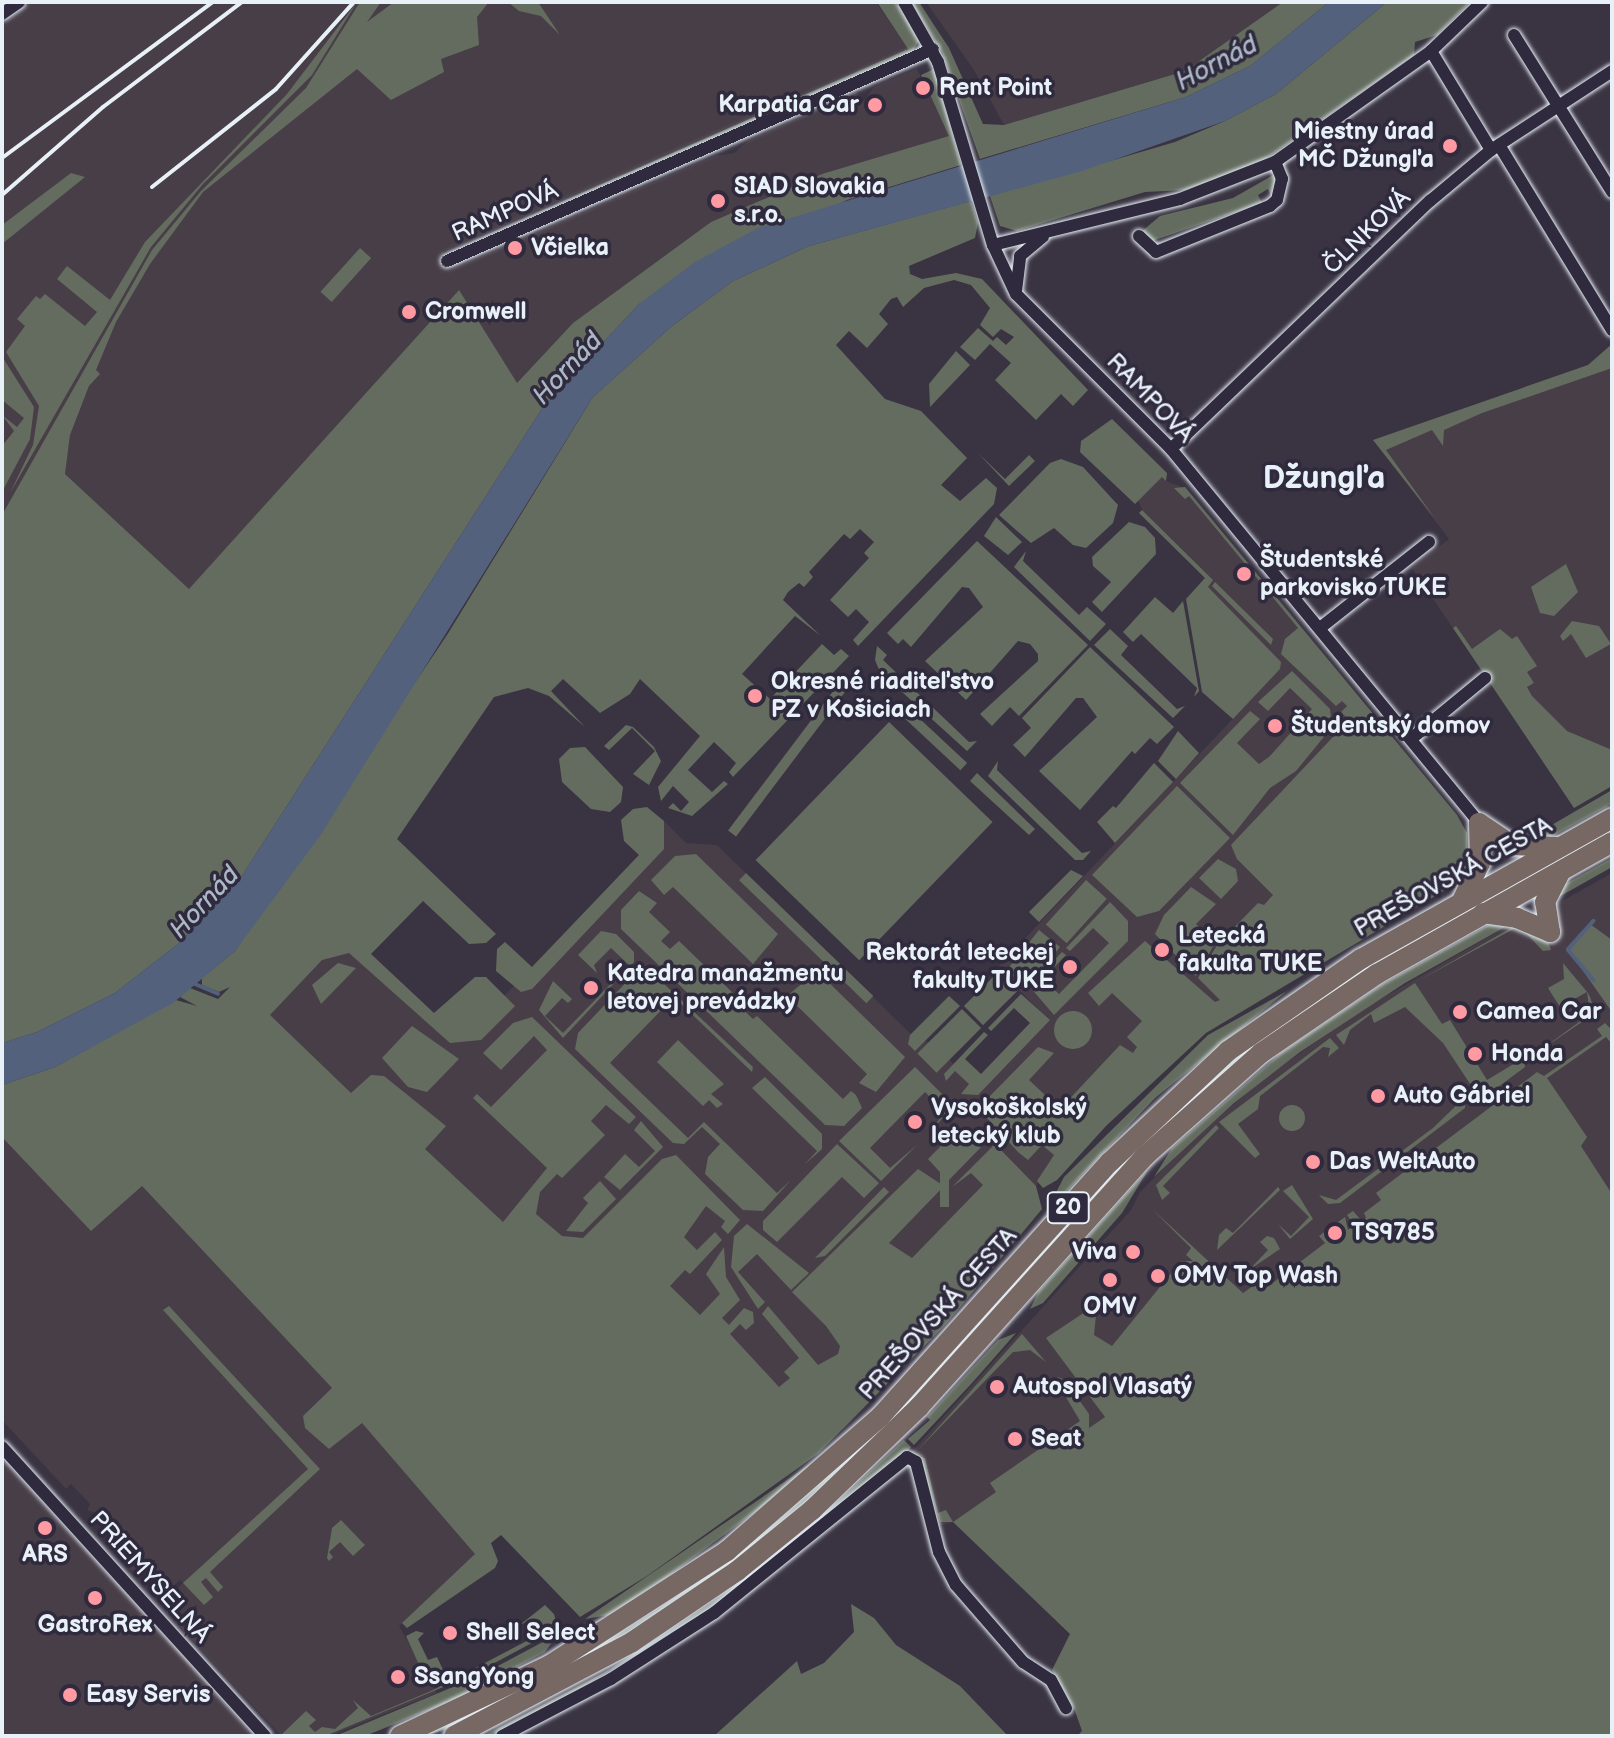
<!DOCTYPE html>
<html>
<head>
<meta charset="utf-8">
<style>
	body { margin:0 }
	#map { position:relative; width:1614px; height:1738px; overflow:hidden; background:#3a3342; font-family:"Balsamiq Sans",sans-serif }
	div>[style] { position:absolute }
	.built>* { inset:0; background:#483e48 }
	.green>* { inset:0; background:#646c5f; transform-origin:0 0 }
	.round { border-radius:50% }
	.water>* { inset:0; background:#53617c }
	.stream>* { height:4px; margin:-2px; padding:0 2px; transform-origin:2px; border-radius:2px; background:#53617c }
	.roads { filter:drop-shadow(0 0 2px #e8f1f8) drop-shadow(0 0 2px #e8f1f8) }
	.minor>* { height:12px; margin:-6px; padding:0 6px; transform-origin:6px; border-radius:6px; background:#2f2a3d }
	.trunk>* { height:20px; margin:-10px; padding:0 10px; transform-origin:10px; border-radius:10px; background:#776864 }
	.rail>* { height:4px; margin:-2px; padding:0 2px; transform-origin:2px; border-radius:2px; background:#e8f1f8 }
	.dots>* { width:22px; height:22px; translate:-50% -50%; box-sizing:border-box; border:4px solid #2f2a3d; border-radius:50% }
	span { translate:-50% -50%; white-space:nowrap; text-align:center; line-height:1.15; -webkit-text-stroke:7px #2f2a3d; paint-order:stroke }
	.shield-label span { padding:2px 6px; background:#2f2a3d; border:2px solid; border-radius:6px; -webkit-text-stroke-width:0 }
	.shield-label { font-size:22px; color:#e8f1f8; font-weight:700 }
	.poi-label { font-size:24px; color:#e8f1f8; font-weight:700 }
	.left { translate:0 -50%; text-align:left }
	.right { translate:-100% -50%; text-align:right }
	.street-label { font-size:24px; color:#e8f1f8 }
	.water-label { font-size:26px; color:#acb7c6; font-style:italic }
	.district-label { font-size:32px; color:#e8f1f8; font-weight:700 }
	.frame { position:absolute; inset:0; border:4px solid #e8f1f8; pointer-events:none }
</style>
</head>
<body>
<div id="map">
	<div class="built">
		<div style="clip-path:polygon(32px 2px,876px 2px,908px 49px,443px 251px,450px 270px,715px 156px,734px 153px,748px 141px,856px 92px,863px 102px,874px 87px,917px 69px,950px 136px,822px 174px,711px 222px,573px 323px,516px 384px,458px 291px,190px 590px,65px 474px,70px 435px,89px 386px,99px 374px,68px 400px,2px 515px,2px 24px)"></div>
		<div style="clip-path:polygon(926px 2px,1283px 2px,1185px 71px,1004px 125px,974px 70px)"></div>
		<div style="clip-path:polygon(1612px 344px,1612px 774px,1570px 801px,1412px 568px,1449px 539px,1373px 440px,1588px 365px)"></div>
		<div style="clip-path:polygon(1167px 473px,1166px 481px,1182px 487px,1467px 833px,1467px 864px,1459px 879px,1438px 894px,1285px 963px,1045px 1173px,930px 1338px,843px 1430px,657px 1324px,433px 1177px,259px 1014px,333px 919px,462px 1040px,639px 855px,664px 821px,686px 843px,717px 845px,914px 1037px,934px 1044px,977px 1088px,1046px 1017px,997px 968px,1280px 669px,1203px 587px,1211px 578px,1143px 511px,1136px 497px)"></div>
		<div style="clip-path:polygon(1612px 873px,1612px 1194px,1534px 1074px,1438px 1146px,1371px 1216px,1105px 1417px,953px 1522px,933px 1527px,920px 1473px,907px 1457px,1131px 1210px,1140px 1192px,1198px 1135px,1259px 1082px,1360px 1011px,1514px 922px,1535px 929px,1550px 908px)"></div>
		<div style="clip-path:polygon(3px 1136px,141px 1185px,332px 1388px,476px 1554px,399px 1626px,437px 1693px,330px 1736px,303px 1736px,292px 1725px,281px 1735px,160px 1605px,183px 1583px,180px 1580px,163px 1595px,144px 1574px,130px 1570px,128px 1556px,97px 1522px,103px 1516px,87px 1510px,90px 1504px,71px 1484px,66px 1489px,2px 1420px)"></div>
		<div style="clip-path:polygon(2px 1459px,180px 1653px,252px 1736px,2px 1736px)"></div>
	</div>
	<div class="green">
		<div style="clip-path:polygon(357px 2px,312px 75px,203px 184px,151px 247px,10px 493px,33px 445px,39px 406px,6px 352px,25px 326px,17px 319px,36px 296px,40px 299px,45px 294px,85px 326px,97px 312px,57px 279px,67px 266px,110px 300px,145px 242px,287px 94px)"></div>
		<div style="clip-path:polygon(360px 2px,381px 2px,367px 22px,394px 2px,489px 2px,477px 17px,479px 45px,441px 59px,444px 72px,391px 100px,357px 69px,203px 192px,150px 264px,116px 322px,96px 370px,100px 374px,89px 386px,70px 435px,65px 474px,189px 589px,459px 290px,517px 383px,573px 323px,711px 222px,822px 174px,949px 136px,921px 75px,934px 69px,961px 165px,847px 200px,639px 304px,543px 407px,238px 882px,178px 944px,115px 993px,37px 1032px,2px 1043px,2px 515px,152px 250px,201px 191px,306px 88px)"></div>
		<div style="clip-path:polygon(508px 2px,538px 2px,560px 35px,541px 16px,519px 11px)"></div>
		<div style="clip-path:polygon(877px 2px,894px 2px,907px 18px,920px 39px,913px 51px,444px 254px,908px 49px)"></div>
		<div style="clip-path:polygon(911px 2px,919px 2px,949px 48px,983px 124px,1004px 125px,1185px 71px,1283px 2px,1329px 2px,1250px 66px,1186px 97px,980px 159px,942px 52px)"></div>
		<div style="clip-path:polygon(1387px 2px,1470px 2px,1437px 35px,1415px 42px,1414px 55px,1261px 162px,1185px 190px,1145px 192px,1017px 231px,1000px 226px,990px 196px,1175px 142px,1225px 121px,1276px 94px)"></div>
		<div style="clip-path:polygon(71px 173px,85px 177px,2px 244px,2px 225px)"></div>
		<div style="clip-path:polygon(1277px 173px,1272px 197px,1268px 189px,1258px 195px,1262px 203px,1152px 241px,1141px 232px,1160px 216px,1233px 198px)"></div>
		<div style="clip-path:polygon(971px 201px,978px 223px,975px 238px,909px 266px,910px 274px,922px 279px,956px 273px,982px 279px,1088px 390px,1073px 406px,1061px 394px,1036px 420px,995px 380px,1011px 363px,990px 344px,975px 360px,960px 347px,978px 328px,993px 341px,997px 337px,1006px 345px,1014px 337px,1001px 329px,993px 337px,980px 325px,990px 308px,971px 285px,954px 280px,924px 288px,903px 307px,897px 297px,891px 299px,879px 314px,888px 324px,867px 348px,849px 331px,836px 345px,885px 399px,921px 411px,967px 458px,941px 485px,960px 501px,986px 478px,997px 488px,994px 504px,858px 646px,853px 640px,869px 622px,856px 609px,848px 617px,830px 600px,869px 558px,864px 553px,874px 542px,860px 529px,850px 539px,844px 534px,809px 572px,813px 577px,804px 587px,799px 583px,788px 592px,783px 600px,821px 636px,795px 616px,742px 674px,770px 699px,822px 644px,834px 655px,841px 649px,849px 656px,733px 777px,729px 772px,736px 763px,714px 742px,688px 770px,712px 792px,724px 781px,728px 784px,692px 816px,668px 808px,673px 803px,681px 811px,689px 802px,673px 786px,661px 801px,658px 787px,700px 736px,640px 679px,630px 694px,600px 713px,563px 679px,551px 691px,585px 727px,549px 696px,528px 688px,494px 697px,397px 839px,496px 934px,486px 943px,469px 944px,423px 901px,371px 954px,434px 1013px,475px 977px,486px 977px,515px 1006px,481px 1040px,450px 1043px,349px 953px,322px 960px,270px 1015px,351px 1093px,371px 1075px,384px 1076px,446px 1126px,425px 1149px,503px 1222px,547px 1168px,473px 1098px,477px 1094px,491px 1107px,547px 1050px,534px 1036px,501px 1070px,483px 1053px,513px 1023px,532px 1017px,636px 1117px,629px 1124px,606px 1105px,591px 1121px,605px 1135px,562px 1178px,557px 1174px,540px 1192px,536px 1214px,562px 1236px,583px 1238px,662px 1159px,676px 1155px,740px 1220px,728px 1234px,721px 1227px,725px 1221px,706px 1206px,684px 1237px,697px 1250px,715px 1232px,722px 1240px,690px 1274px,685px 1270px,670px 1286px,700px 1315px,720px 1294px,706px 1274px,724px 1247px,726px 1277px,740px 1300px,722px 1318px,729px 1325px,744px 1308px,753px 1312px,754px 1323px,746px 1330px,740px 1324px,730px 1334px,779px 1387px,790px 1378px,784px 1372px,799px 1358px,762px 1314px,768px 1306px,818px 1365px,838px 1354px,840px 1346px,826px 1326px,792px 1292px,918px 1169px,944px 1186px,889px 1243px,912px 1258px,983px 1185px,971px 1173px,952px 1187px,995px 1144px,1036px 1186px,1042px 1209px,947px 1323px,819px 1453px,647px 1576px,580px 1617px,501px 1535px,491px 1543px,498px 1561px,495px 1568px,407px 1628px,402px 1623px,475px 1554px,362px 1423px,329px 1449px,305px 1428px,303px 1416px,332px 1388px,142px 1186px,91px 1231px,2px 1137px,2px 1085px,55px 1067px,176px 1000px,197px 1006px,180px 997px,190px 988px,218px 999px,230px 987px,219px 992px,202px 985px,202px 978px,235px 951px,447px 635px,593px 397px,672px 326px,733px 281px,809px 246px)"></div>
		<div style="left:360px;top:248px;width:15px;height:59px;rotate:42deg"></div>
		<div style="clip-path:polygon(1612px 344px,1612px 368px,1482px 413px,1444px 430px,1443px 446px,1432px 430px,1386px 450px,1436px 520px,1373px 440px,1588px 365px)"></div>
		<div style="clip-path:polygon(956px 351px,970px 365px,930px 407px,929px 384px)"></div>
		<div style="clip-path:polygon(3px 358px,34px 407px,30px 439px,2px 492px,2px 446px,14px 431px,2px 415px,17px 427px,24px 418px,2px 400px)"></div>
		<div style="clip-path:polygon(1112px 419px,1167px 473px,1166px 481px,1162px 477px,1135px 504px,1080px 452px,1081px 441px)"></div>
		<div style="clip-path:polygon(978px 453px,1005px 479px,1029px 455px,1035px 461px,1009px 486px)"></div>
		<div style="clip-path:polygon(1061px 459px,1083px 467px,1118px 505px,1113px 523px,1086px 548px,1073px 545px,1054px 528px,1031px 543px,999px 515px,1050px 463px)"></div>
		<div style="clip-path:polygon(1185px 487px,1457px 815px,1467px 833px,1467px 864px,1452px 886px,1206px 1033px,1106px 1126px,1057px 1180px,1043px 1188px,1037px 1181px,1054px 1155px,1042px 1145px,1028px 1160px,1018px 1152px,986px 1117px,988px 1098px,1038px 1047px,1054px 1053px,1029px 1080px,1060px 1109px,1120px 1045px,1133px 1053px,1137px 1047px,1127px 1037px,1142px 1021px,1112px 993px,1099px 1006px,1088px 993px,1145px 941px,1215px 1002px,1220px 1000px,1198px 978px,1217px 945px,1258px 903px,1264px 905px,1273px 895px,1237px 859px,1231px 845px,1349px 720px,1341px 712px,1347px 706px,1342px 701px,1336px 706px,1281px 654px,1285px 639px,1298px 628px,1189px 496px,1185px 499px,1174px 488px)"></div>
		<div style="clip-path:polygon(1142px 510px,1213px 580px,1208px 587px,1281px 662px,1280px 669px,1233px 719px,1202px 692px,1186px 599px,1205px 578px,1139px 513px)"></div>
		<div style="clip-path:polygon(996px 517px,1022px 542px,1008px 555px,984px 536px)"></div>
		<div style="clip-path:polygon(1129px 522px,1145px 527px,1155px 538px,1156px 554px,1102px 612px,1092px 602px,1111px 582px,1093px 566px,1092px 557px)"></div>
		<div style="clip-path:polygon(977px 541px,1088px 645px,1019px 716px,1010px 707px,992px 726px,980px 714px,1038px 661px,1038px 654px,1030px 644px,1018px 641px,966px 700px,925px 661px,983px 607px,969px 588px,962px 587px,911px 647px,903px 639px,898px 644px,887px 633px)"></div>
		<div style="clip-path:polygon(1026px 551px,1023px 561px,1079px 615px,1087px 607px,1106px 624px,1090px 641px,1014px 567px)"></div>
		<div style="clip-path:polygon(1566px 564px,1578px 592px,1554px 616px,1540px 613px,1531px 587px)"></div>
		<div style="clip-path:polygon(1215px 582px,1273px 639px,1271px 645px,1212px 586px)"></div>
		<div style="clip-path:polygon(1155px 597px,1173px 613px,1183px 601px,1199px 691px,1194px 697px,1197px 688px,1141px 634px,1133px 642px,1123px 632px)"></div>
		<div style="clip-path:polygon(1572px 621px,1599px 626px,1611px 644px,1586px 658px,1571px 634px,1563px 641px,1560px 636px)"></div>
		<div style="clip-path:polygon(1456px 626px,1472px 649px,1500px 629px,1512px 639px,1517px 636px,1537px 666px,1527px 672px,1534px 683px,1527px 687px,1532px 696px,1567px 731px,1612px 750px,1612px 786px,1574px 808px,1453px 628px)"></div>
		<div style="clip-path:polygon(1110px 629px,1128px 646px,1121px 655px,1177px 709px,1185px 706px,1173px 718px,1094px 645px)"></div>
		<div style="clip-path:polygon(877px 646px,887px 655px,883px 660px,969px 742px,977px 741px,967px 751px,880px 672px,875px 660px)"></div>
		<div style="clip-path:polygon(1090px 647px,1174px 727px,1157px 744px,1150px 738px,1135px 754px,1132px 751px,1080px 810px,1039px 771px,1097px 717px,1083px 698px,1076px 698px,1025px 757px,1013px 745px,1031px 728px,1022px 718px)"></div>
		<div style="clip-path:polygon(1292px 671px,1330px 709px,1332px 727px,1296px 771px,1270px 788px,1233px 835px,1180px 783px,1250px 711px,1260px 719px,1237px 743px,1259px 764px,1269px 757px,1312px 709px,1290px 688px,1268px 711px,1258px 702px)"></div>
		<div style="left:843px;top:678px;width:10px;height:191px;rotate:37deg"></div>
		<div style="left:905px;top:705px;width:85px;height:10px;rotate:43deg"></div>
		<div style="left:889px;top:722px;width:144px;height:192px;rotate:44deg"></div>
		<div style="clip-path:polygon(626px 725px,633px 727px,654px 747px,661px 761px,649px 785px,633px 774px,655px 751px,632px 728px,609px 750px,604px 746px)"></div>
		<div style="clip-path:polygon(1178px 731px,1199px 753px,1176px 779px,1158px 761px)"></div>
		<div style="clip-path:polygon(585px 747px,623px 787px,621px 802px,610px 812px,591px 809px,562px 782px,559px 759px,570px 748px)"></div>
		<div style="clip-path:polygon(998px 761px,997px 770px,1082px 853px,1091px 851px,1083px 860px,1075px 860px,988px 776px)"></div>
		<div style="clip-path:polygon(1154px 763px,1173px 782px,1115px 843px,1097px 822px,1113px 806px,1116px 808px)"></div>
		<div style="clip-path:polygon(977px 773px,1035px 829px,1029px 835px,970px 781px)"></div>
		<div style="clip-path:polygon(1177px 786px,1230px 838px,1159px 911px,1137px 917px,1092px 875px)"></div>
		<div style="clip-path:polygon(1612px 790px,1612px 803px,1606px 807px,1551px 837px,1524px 841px)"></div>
		<div style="clip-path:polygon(647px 807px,664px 821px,664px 849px,532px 989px,521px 992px,496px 971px,497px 949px,505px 942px,532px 967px,639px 855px,624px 841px,621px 820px,633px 809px)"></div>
		<div style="clip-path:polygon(696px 854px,778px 934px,753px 964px,673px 887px,664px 895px,651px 880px,675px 856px)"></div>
		<div style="clip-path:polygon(1612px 858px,1612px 867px,1550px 902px,1560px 887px)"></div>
		<div style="clip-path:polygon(1218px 859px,1236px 869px,1238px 881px,1221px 899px,1199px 878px)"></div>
		<div style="clip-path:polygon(1071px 870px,1083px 876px,1039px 922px,1029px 912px)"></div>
		<div style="left:746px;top:873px;width:177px;height:10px;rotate:44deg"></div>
		<div style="left:1086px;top:880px;width:28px;height:60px;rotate:42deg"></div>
		<div style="clip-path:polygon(1191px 887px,1216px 904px,1196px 924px,1215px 943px,1196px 976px,1155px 934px,1164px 915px)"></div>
		<div style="clip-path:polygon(639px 891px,657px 903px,649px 912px,670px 932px,661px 941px,670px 949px,679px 941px,735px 995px,732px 999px,753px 1019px,757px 1016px,843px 1099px,851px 1091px,856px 1095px,862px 1108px,844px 1126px,825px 1125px,621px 929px,621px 910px)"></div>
		<div style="clip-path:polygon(1110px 902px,1128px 921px,1128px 941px,1054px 1015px,1029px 986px,1062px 952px,1066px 955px,1043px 979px,1059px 994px,1109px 943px,1093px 928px,1070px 951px,1066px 948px)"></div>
		<div style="clip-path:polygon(1450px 916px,1453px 921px,1339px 988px,1234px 1064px,1089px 1200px,1136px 1146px,1233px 1058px,1310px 1001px)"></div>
		<div style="clip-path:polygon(1494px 922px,1514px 922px,1405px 983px,1300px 1052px,1234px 1103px,1154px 1177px,1172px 1148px,1281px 1053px,1381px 985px)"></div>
		<div style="clip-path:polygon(1518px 924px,1548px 941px,1551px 950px,1543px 951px,1519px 926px,1418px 981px)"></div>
		<div style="clip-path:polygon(1590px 924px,1612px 940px,1612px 1012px,1569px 951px)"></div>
		<div style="left:1039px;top:930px;width:27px;height:52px;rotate:39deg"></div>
		<div style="clip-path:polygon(601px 931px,616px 934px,634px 952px,634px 962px,563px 1038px,539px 1010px,553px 981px,572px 999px,568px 1003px,562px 998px,545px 1016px,563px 1033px,629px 965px,611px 948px,594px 965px,597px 973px,578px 955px)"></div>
		<div style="clip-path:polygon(338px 963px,356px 968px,321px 1004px,312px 985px)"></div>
		<div style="clip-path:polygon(1563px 963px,1588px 993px,1590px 997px,1592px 1003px,1592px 1015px,1538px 1052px,1590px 1014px,1587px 992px,1560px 1007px,1548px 988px,1564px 979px)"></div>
		<div style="clip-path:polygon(647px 968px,753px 1067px,752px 1072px,674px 997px,610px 1063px,688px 1138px,704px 1122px,777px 1193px,791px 1180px,763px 1211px,743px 1210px,705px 1174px,708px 1157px,720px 1144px,702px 1127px,684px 1144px,673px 1143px,575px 1049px,578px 1033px,635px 973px)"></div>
		<div style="left:1000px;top:970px;width:27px;height:51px;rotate:45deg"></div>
		<div style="clip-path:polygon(817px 971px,905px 1057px,876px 1092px,859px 1083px,867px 1074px,787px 996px)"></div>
		<div style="clip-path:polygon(1415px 983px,1442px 1024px,1450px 1020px,1487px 1080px,1517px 1062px,1514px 1045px,1524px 1054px,1525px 1067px,1490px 1093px,1476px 1093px,1443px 1043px,1405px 1007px,1374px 1023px,1371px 1014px,1350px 1030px,1344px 1045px,1336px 1035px)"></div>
		<div style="clip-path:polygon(1287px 991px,1155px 1098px,1045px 1214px,1064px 1177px,1208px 1035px)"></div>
		<div style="clip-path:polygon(1021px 994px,1050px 1020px,978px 1095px,961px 1094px,969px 1084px,955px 1071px,946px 1081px,944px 1074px,984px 1032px,988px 1035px,965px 1059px,981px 1074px,1030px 1023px,1014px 1008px,991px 1031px,988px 1028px)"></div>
		<div style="clip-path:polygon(949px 996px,960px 1006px,915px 1051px,908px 1044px,910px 1035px)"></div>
		<div style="left:962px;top:1009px;width:27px;height:63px;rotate:45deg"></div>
		<div class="round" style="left:1054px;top:1011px;width:38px;height:38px"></div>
		<div style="clip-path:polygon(1605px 1023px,1612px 1030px,1612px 1044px,1606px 1037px,1547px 1078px,1587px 1137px,1581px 1146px,1612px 1194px,1612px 1736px,1077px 1736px,1082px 1731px,1075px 1711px,1052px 1670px,1070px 1634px,953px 1522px,940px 1522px,920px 1457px,925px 1458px,938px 1513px,946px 1510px,953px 1522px,996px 1492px,990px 1483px,1080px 1421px,1063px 1392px,1057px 1387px,1048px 1392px,1046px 1383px,1058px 1377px,1065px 1380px,1089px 1414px,1089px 1428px,1105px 1417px,1046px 1338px,1088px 1310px,1096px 1315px,1094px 1335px,1112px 1346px,1181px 1261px,1193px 1261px,1186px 1255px,1191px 1248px,1152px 1209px,1243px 1293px,1260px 1281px,1266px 1288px,1325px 1243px,1319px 1236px,1345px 1217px,1348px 1230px,1354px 1225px,1347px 1215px,1353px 1211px,1362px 1221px,1366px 1218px,1364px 1213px,1381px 1200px,1376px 1193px,1537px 1072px,1544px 1076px,1602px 1036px,1597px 1029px)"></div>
		<div style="clip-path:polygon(412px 1026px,459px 1059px,427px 1092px,408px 1087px,382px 1058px)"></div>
		<div style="clip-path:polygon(1330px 1038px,1339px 1048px,1328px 1057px,1330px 1048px,1323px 1047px,1260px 1096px,1258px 1109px,1238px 1124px,1260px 1154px,1255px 1158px,1219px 1122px)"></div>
		<div style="clip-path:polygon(678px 1040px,724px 1084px,711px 1094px,723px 1104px,717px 1108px,709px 1100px,703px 1106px,657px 1062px)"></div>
		<div style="clip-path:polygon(915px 1067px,946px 1098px,950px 1110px,928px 1134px,945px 1112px,925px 1092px,870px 1148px,890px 1168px,917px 1145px,881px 1181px,839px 1141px)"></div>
		<div style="clip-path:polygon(765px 1077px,822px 1134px,822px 1149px,804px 1165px,817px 1151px,752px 1088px)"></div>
		<div style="clip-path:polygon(1465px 1097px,1465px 1108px,1340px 1203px,1328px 1204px,1319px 1195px,1336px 1200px,1433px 1128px)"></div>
		<div class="round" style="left:1279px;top:1105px;width:26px;height:26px"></div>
		<div style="clip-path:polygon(641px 1121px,663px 1147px,620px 1190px,604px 1177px,625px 1154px,639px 1167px,655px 1151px,634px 1130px)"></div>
		<div style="clip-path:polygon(1216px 1125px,1219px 1128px,1163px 1186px,1170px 1193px,1162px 1200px,1156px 1185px)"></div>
		<div style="left:940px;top:1129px;width:9px;height:78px"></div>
		<div style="clip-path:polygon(976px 1129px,986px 1136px,985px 1143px,948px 1181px,928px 1159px,956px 1131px)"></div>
		<div style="clip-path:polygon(837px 1144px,879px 1183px,864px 1198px,842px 1177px,777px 1242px,763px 1230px,763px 1221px)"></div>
		<div style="clip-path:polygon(1148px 1170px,1122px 1213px,1043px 1303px,1030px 1309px,1039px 1291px)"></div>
		<div style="clip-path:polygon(600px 1181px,616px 1199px,583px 1232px,566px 1231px,588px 1203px,583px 1198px)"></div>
		<div style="clip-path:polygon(1292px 1185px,1313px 1219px,1290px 1239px,1278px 1224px,1291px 1236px,1309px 1217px,1283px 1191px)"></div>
		<div style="clip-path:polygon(884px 1187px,889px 1192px,825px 1256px,815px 1258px)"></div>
		<div style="clip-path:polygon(1278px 1187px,1280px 1190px,1217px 1250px,1219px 1235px,1226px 1228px,1233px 1233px)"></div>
		<div style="clip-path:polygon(747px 1224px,809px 1273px,791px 1290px,757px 1254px,738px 1272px,765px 1302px,758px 1309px,731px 1267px,734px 1236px)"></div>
		<div style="clip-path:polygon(1063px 1227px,1065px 1230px,891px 1423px,887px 1420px)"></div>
		<div style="clip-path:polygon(1267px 1236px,1274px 1238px,1280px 1249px,1246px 1272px,1232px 1265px,1238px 1261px,1249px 1270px,1268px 1250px,1260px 1242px)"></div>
		<div style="clip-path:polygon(169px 1306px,320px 1469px,210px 1572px,223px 1587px,218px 1592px,206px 1578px,201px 1582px,213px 1597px,204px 1605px,183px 1583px,308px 1469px,163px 1310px)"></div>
		<div style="clip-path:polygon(1016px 1333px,972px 1383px,914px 1445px,908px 1439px,930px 1420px,927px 1417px,998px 1340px)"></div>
		<div style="clip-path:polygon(1022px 1334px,1046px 1362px,1030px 1350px,1013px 1352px,917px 1451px)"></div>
		<div style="clip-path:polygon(885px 1423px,888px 1426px,852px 1462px,757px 1544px,687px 1596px,627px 1635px,453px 1727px,422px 1736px,537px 1681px,658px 1610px,779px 1520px)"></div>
		<div style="clip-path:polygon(904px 1440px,911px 1447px,907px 1452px,721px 1602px,544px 1711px,494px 1736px,483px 1736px,609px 1670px,729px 1591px,809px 1528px)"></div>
		<div style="clip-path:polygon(822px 1456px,774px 1498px,667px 1577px,609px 1615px,585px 1619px)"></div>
		<div style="clip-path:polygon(341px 1520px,365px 1545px,353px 1556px,340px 1542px,329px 1552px,333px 1557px,329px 1561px,327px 1558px,332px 1528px)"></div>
		<div style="clip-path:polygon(851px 1604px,874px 1618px,896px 1645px,960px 1686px,1008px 1736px,714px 1736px,797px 1661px,801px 1674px,824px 1663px,854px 1632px)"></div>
		<div style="clip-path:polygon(545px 1605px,554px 1614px,558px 1629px,470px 1676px,325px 1736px,281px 1735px,306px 1711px,316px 1720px,309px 1726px,315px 1732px,322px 1727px,335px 1729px,358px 1708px,353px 1700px,371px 1716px,431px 1691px,540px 1634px,533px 1621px,521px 1624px)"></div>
		<div style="clip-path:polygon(416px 1631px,424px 1633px,418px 1639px,428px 1660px,437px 1657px,445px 1674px,428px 1685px,406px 1636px)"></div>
		<div style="clip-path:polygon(558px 1634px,545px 1652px,456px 1699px,365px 1736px,335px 1736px,477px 1677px)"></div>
	</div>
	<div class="water">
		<div style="clip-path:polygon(1329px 2px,1387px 2px,1276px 94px,1225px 121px,1082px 171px,809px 246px,733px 281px,672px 326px,593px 397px,320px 836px,235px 951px,173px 1003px,55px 1067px,2px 1085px,2px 1043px,37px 1032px,115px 993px,178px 944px,238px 882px,543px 407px,639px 304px,695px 262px,758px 228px,1186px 97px,1250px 66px)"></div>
	</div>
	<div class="stream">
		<div style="left:1568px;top:949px;width:38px;rotate:-48deg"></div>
		<div style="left:1568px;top:950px;width:40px;rotate:50deg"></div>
		<div style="left:195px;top:984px;width:25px;rotate:23deg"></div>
	</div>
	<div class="roads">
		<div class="minor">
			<div style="left:904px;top:2px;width:69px;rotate:60.5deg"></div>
			<div style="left:938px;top:62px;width:191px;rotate:73.3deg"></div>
			<div style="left:993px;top:245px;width:54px;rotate:64.9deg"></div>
			<div style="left:1016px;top:294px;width:219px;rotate:45deg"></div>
			<div style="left:1171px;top:449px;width:484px;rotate:50.5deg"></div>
			<div style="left:2px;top:14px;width:21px;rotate:-35deg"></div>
			<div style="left:1514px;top:35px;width:185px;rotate:58deg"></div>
			<div style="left:1431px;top:51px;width:116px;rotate:58.8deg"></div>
			<div style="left:1499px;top:145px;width:217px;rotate:58.6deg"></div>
			<div style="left:1139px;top:236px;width:23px;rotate:43deg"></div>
			<div style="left:1156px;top:252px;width:123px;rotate:-22deg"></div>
			<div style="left:1270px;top:206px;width:9px;rotate:-41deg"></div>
			<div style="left:1277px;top:200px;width:22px;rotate:-77deg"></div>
			<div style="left:1282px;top:179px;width:18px;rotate:-112deg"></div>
			<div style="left:993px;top:245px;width:193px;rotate:-13.8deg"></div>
			<div style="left:1180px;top:199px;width:102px;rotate:-21.3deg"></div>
			<div style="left:1275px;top:162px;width:191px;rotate:-35.4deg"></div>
			<div style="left:1431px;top:51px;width:71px;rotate:-43.9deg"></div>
			<div style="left:447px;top:261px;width:530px;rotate:-23.57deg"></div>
			<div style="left:1016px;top:291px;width:35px;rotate:-83deg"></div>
			<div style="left:1020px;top:256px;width:30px;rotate:-40deg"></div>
			<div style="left:1171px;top:449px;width:359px;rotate:-43.8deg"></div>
			<div style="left:1430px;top:201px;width:80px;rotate:-39.9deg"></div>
			<div style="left:1491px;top:150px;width:145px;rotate:-33.1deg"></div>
			<div style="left:1320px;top:628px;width:139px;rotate:-38.3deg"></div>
			<div style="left:1411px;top:739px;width:96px;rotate:-39.5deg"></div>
			<div style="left:2px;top:1447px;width:391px;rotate:47.7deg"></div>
			<div style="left:502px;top:1736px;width:123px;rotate:-27.6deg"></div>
			<div style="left:611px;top:1679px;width:122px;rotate:-32.7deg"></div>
			<div style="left:714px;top:1613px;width:248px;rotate:-38.9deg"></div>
			<div style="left:907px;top:1457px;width:10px;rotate:29deg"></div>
			<div style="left:916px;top:1462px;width:93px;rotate:75.7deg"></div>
			<div style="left:939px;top:1552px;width:37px;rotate:63deg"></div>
			<div style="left:956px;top:1585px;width:102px;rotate:49deg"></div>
			<div style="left:1023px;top:1662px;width:33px;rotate:33deg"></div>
			<div style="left:1051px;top:1680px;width:32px;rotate:62deg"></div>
		</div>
		<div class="trunk">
			<div style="left:1479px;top:823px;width:40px;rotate:34deg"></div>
			<div style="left:1512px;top:845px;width:45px;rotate:2.5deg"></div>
			<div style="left:1462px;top:901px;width:42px;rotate:-64.7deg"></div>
			<div style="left:1480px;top:863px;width:40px;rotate:-91.4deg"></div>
			<div style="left:1483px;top:913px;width:34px;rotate:8deg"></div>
			<div style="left:1517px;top:918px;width:36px;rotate:23deg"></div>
			<div style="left:1550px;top:932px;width:30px;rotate:-99deg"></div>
			<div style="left:1545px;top:902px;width:33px;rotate:-63deg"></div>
			<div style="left:400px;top:1736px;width:166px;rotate:-25.3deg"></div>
			<div style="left:550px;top:1665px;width:211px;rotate:-32.8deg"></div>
			<div style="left:727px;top:1551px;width:205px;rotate:-41.2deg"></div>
			<div style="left:881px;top:1416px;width:342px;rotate:-48deg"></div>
			<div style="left:1110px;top:1162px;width:162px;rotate:-43.2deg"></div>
			<div style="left:1228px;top:1051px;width:162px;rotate:-34.7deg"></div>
			<div style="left:1361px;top:959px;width:288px;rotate:-29.3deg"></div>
			<div style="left:454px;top:1736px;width:201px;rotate:-27.8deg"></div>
			<div style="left:632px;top:1642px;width:127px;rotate:-34.1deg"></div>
			<div style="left:737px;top:1571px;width:97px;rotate:-39.1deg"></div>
			<div style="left:812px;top:1510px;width:149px;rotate:-43.9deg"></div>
			<div style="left:919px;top:1407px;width:338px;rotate:-48deg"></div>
			<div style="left:1145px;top:1156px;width:155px;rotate:-41.6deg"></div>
			<div style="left:1261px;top:1053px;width:140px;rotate:-34.3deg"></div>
			<div style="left:1377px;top:974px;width:270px;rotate:-29.3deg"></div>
		</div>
	</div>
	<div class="rail">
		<div style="left:2px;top:158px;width:262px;rotate:-36.5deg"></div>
		<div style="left:152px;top:187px;width:158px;rotate:-38.3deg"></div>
		<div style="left:276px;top:89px;width:117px;rotate:-48.1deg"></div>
		<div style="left:2px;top:195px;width:134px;rotate:-41.1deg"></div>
		<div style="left:103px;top:107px;width:174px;rotate:-37.1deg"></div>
	</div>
	<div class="dots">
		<div style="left:923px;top:88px;background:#ff9aa2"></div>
		<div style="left:875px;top:105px;background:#ff9aa2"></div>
		<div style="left:1450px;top:146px;background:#ff9aa2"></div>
		<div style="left:718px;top:201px;background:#ff9aa2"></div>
		<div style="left:515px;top:248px;background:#ff9aa2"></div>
		<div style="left:409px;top:312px;background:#ff9aa2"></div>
		<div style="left:1244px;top:574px;background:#ff9aa2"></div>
		<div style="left:755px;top:696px;background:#ff9aa2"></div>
		<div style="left:1275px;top:726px;background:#ff9aa2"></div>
		<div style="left:1162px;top:950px;background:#ff9aa2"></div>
		<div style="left:1070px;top:967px;background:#ff9aa2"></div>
		<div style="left:591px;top:988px;background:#ff9aa2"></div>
		<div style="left:1460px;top:1012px;background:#ff9aa2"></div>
		<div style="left:1475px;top:1054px;background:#ff9aa2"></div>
		<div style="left:1378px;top:1096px;background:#ff9aa2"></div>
		<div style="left:915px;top:1122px;background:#ff9aa2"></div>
		<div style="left:1313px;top:1162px;background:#ff9aa2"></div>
		<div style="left:1335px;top:1233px;background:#ff9aa2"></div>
		<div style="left:1133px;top:1252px;background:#ff9aa2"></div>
		<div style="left:1158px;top:1276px;background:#ff9aa2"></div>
		<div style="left:1110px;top:1280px;background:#ff9aa2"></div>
		<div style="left:997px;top:1387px;background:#ff9aa2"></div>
		<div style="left:1015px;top:1439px;background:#ff9aa2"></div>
		<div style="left:45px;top:1528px;background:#ff9aa2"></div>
		<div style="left:95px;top:1598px;background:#ff9aa2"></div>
		<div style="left:450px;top:1633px;background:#ff9aa2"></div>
		<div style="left:398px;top:1677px;background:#ff9aa2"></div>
		<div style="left:70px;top:1695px;background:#ff9aa2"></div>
	</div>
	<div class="shield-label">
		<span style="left:1068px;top:1208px">20</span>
	</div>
	<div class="poi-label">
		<span class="left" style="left:939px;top:88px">Rent Point</span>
		<span class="right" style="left:859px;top:105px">Karpatia Car</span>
		<span class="right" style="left:1434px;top:146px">Miestny úrad<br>MČ Džungľa</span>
		<span class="left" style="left:734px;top:201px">SIAD Slovakia<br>s.r.o.</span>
		<span class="left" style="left:531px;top:248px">Včielka</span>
		<span class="left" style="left:425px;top:312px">Cromwell</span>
		<span class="left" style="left:1260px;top:574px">Študentské<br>parkovisko TUKE</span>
		<span class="left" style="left:771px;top:696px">Okresné riaditeľstvo<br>PZ v Košiciach</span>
		<span class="left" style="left:1291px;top:726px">Študentský domov</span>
		<span class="left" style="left:1178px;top:950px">Letecká<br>fakulta TUKE</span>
		<span class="right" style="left:1054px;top:967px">Rektorát leteckej<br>fakulty TUKE</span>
		<span class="left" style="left:607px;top:988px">Katedra manažmentu<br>letovej prevádzky</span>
		<span class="left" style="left:1476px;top:1012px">Camea Car</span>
		<span class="left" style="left:1491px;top:1054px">Honda</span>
		<span class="left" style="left:1394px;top:1096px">Auto Gábriel</span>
		<span class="left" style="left:931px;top:1122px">Vysokoškolský<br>letecký klub</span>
		<span class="left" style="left:1329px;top:1162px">Das WeltAuto</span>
		<span class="left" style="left:1351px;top:1233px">TS9785</span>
		<span class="right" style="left:1117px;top:1252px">Viva</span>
		<span class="left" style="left:1174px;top:1276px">OMV Top Wash</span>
		<span style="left:1110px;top:1307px">OMV</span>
		<span class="left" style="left:1013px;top:1387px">Autospol Vlasatý</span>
		<span class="left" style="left:1031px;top:1439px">Seat</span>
		<span style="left:45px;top:1555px">ARS</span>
		<span style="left:95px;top:1625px">GastroRex</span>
		<span class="left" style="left:466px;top:1633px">Shell Select</span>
		<span class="left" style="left:414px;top:1677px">SsangYong</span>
		<span class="left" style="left:86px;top:1695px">Easy Servis</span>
	</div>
	<div class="street-label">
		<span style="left:505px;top:212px;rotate:-24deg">RAMPOVÁ</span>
		<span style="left:1367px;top:232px;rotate:-44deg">ČLNKOVÁ</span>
		<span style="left:1150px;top:398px;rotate:46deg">RAMPOVÁ</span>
		<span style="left:1453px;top:877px;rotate:-29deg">PREŠOVSKÁ CESTA</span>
		<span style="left:938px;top:1314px;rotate:-48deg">PREŠOVSKÁ CESTA</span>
		<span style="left:150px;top:1577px;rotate:48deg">PRIEMYSELNÁ</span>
	</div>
	<div class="water-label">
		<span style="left:1217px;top:64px;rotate:-28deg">Hornád</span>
		<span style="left:568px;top:369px;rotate:-47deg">Hornád</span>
		<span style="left:205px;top:903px;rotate:-47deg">Hornád</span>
	</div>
	<div class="district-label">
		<span style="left:1324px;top:479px">Džungľa</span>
	</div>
	<div class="frame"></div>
</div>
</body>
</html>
